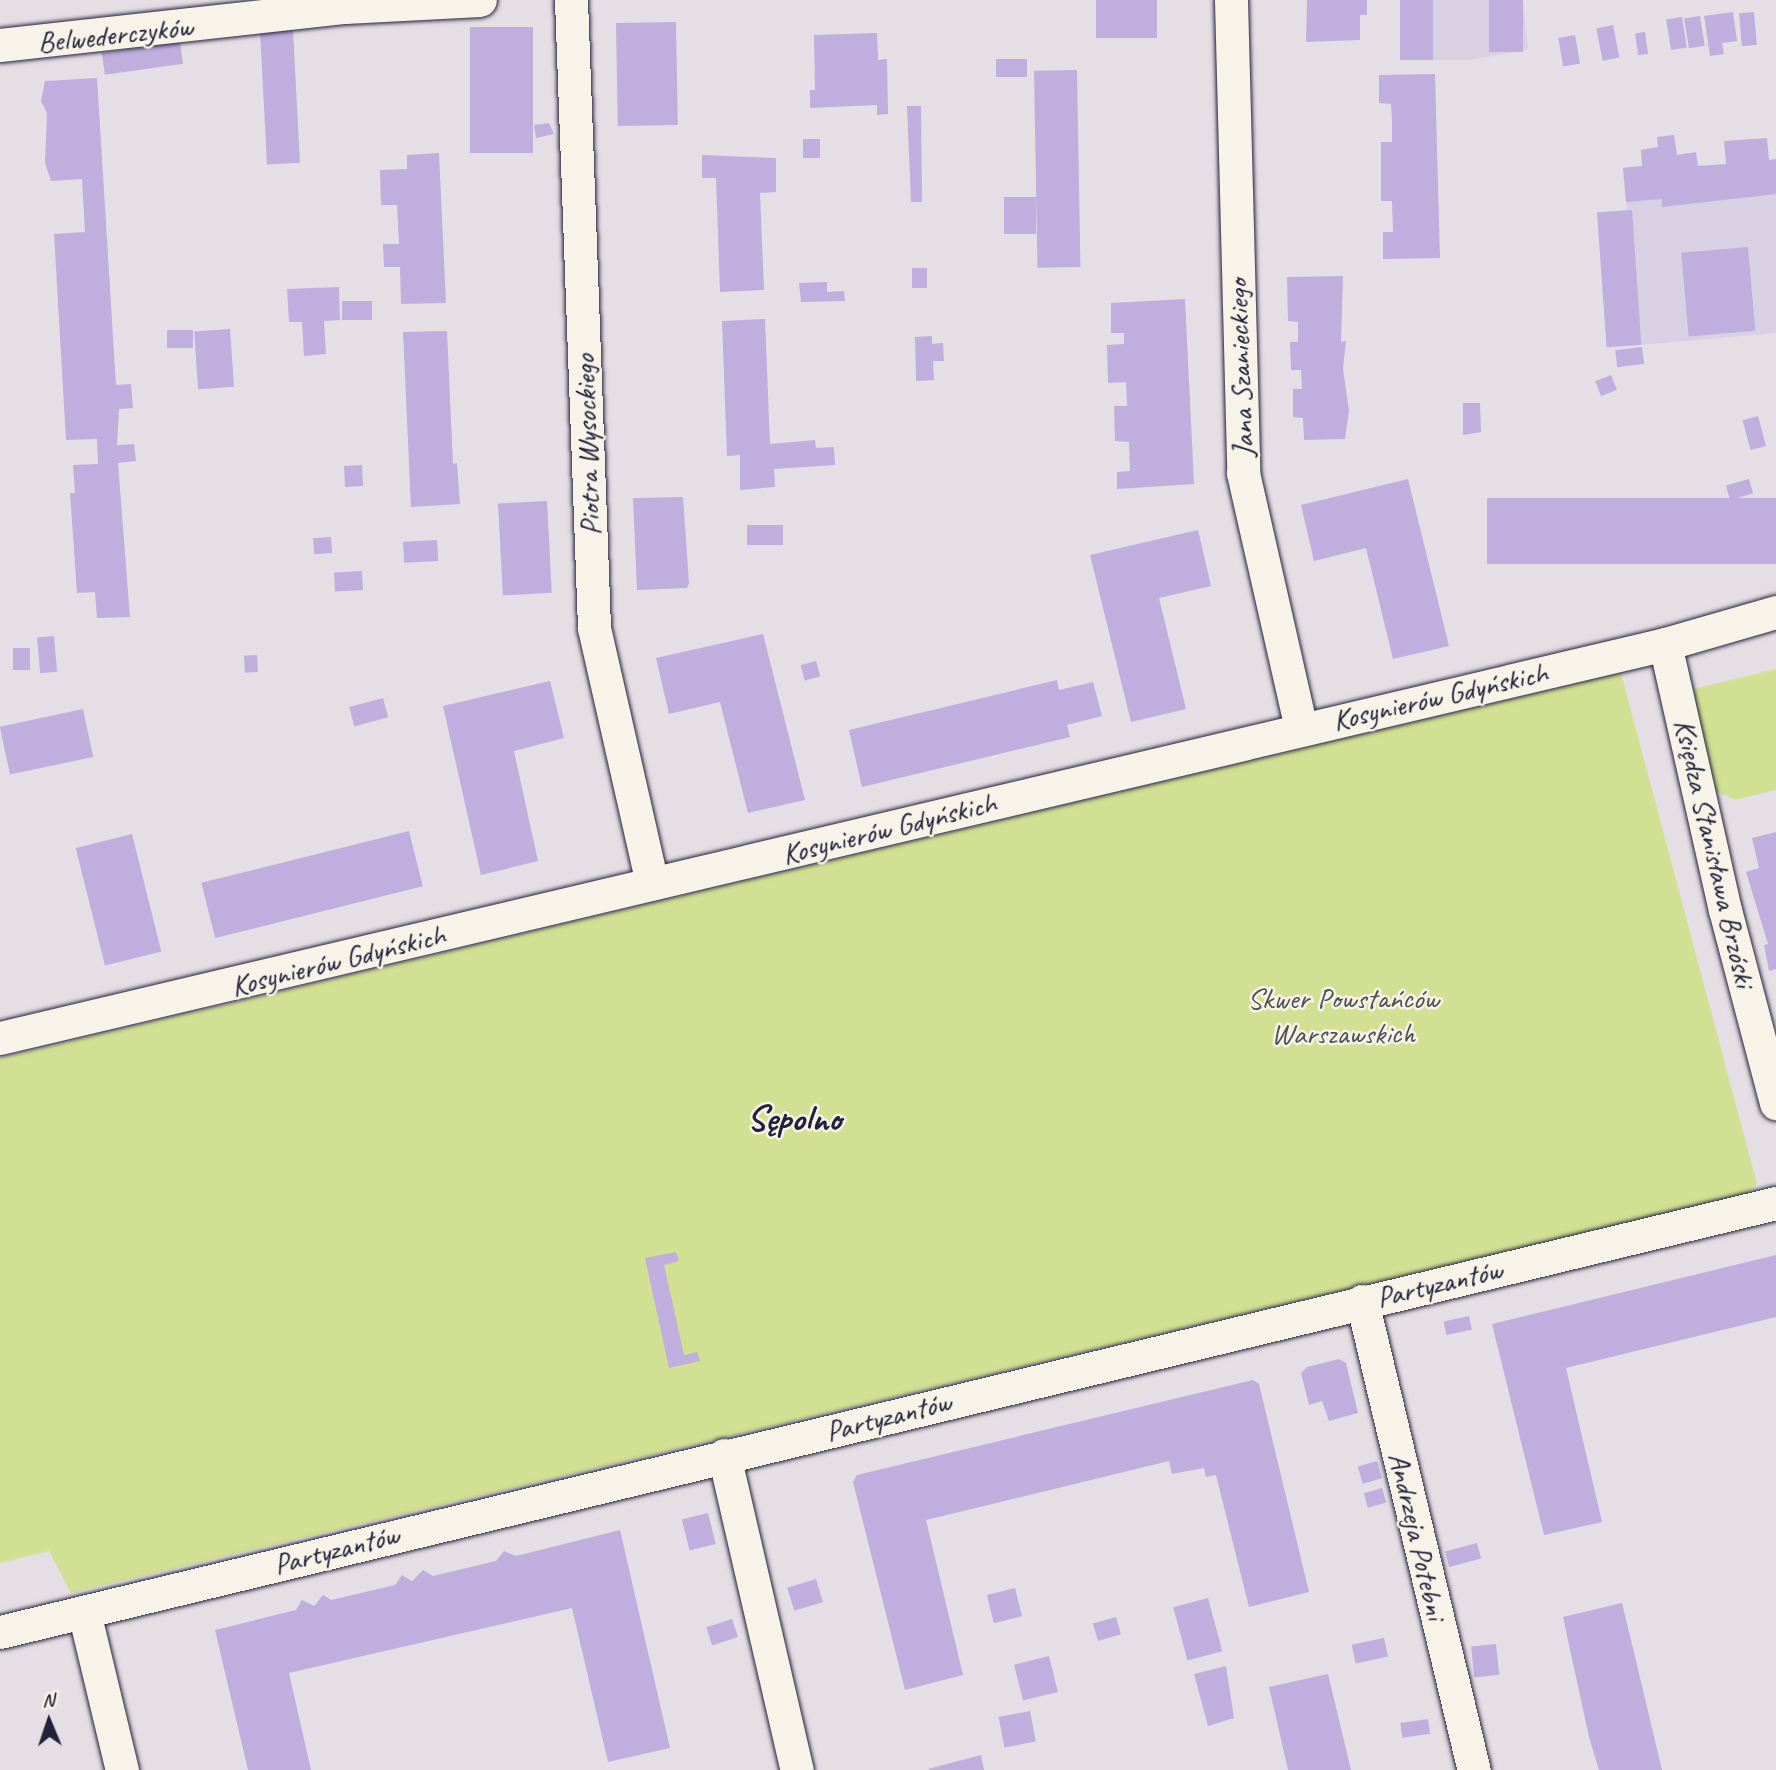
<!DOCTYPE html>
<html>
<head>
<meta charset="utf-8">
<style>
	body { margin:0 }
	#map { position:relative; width:1776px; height:1770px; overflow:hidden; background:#e6dee5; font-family:Caveat,sans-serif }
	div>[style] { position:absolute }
	.built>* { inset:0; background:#dad0e3 }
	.green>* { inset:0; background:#d2e093 }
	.building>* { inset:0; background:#bfaede; transform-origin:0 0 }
	.roads { filter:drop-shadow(0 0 2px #22223b) drop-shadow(0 0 2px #22223b) }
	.street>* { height:33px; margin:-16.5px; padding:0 16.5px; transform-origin:16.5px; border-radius:16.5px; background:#f7f3e8 }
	span { translate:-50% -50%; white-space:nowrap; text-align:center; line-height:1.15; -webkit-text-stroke:5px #f7f3e8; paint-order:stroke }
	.street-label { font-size:30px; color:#22223b }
	.park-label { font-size:30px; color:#4e5251 }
	.district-label { font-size:37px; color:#22223b; font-weight:700 }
	.north { position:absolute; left:14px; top:1686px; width:70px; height:70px; -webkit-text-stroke:5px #f7f3e8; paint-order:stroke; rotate:358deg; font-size:19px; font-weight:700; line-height:28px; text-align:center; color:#22223b }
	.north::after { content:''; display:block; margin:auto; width:24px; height:32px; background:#22223b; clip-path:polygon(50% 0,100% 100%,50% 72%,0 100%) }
</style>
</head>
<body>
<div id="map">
	<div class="built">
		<div style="clip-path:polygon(1400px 0,1523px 0,1528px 49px,1471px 60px,1405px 60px)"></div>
		<div style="clip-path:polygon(1776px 163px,1776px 333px,1607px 348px,1597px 212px,1627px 210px,1623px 168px,1658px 165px,1659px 173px)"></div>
	</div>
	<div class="green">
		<div style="clip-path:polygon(1776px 669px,1776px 790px,1735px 800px,1706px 786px,1686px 691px)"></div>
		<div style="clip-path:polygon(1621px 673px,1757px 1184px,1747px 1194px,71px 1593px,49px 1551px,0 1563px,0 1058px)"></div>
	</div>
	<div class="building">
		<div style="left:1096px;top:0;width:61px;height:38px"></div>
		<div style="clip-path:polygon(1307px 0,1367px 0,1367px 15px,1360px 15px,1360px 40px,1306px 42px)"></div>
		<div style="left:1400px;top:0;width:33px;height:60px"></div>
		<div style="left:1489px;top:0;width:34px;height:52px"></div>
		<div style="clip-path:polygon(1733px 12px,1737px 41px,1722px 43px,1724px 54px,1710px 56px,1704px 16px)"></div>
		<div style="left:1754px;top:12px;width:33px;height:15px;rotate:85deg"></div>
		<div style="left:1700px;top:16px;width:30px;height:16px;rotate:81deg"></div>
		<div style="left:1682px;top:17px;width:31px;height:16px;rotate:81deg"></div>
		<div style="left:676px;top:22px;width:103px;height:60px;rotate:89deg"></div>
		<div style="left:1613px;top:25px;width:33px;height:17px;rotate:79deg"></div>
		<div style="left:533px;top:27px;width:126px;height:63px;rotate:90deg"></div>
		<div style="left:293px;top:30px;width:133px;height:33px;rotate:87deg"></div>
		<div style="left:1645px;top:32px;width:22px;height:10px;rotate:82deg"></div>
		<div style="clip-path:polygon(877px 33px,878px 60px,887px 59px,888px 114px,877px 115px,877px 105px,810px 108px,810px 90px,815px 90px,814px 35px)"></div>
		<div style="left:1575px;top:35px;width:29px;height:17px;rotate:80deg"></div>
		<div style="left:180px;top:42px;width:22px;height:79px;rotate:82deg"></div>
		<div style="left:1027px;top:59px;width:18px;height:31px;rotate:90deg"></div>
		<div style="left:1077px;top:70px;width:197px;height:43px;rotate:89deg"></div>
		<div style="clip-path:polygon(1435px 74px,1440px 258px,1383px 259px,1383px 232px,1393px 232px,1392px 201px,1381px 201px,1381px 142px,1392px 142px,1392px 122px,1391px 104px,1379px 103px,1379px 75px)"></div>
		<div style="clip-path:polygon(97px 78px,116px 385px,131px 384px,133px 408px,119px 409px,117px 445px,134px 444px,136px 461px,118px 463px,130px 617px,97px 618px,95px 592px,77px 593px,70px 493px,75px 493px,73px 465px,98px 464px,97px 439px,66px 440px,54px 234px,85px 232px,82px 179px,51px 181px,45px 163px,47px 113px,41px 101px,45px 81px)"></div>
		<div style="clip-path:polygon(907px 106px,921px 106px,922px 202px,911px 202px)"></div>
		<div style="clip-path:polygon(549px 123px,554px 134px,536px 138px,534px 125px)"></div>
		<div style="clip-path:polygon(1674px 135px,1677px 155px,1696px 152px,1698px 166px,1726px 164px,1724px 141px,1767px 138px,1769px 160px,1776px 159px,1776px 194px,1662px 207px,1662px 199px,1626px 202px,1623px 168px,1642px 166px,1641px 150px,1658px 147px,1657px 137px)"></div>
		<div style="left:803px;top:139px;width:17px;height:19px"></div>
		<div style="clip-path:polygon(439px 153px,446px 303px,401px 304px,400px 267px,384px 267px,383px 244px,399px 244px,397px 205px,381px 205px,380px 170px,407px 169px,407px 155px)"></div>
		<div style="clip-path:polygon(702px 155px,776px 158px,776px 192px,760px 193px,764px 290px,720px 292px,716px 178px,702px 178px)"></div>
		<div style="left:1036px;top:197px;width:37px;height:32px;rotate:90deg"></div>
		<div style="left:1632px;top:210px;width:135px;height:35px;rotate:86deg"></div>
		<div style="left:1748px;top:247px;width:84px;height:67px;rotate:85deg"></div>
		<div style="left:927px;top:268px;width:20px;height:15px;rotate:90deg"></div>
		<div style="clip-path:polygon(1343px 276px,1341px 342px,1346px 341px,1343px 368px,1349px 411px,1345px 439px,1304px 440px,1303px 418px,1293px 417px,1293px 389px,1302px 389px,1301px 370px,1291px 370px,1290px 342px,1298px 342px,1298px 322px,1288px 321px,1287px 277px)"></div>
		<div style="clip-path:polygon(827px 282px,827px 292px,844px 291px,845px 301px,801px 302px,799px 283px)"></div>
		<div style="clip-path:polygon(339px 287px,340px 320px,324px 321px,326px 354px,304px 356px,302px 322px,289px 322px,287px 289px)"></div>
		<div style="clip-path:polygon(1185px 299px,1194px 484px,1117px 489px,1117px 472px,1130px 471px,1129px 442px,1115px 441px,1114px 406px,1127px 406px,1126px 382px,1108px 383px,1107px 345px,1124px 344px,1124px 333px,1111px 333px,1111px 303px)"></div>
		<div style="left:372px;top:301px;width:19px;height:30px;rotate:90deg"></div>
		<div style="clip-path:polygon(765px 319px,770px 444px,815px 440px,816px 448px,834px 447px,835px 465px,774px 469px,775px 487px,740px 490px,740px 455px,727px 456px,722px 321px)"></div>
		<div style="left:230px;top:329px;width:58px;height:36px;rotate:86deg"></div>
		<div style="left:193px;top:330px;width:18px;height:26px;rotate:90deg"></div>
		<div style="clip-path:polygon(447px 331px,453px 464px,457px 463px,460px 504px,411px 507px,403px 332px)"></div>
		<div style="clip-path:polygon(932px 336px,932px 344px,943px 343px,944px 361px,933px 361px,934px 380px,916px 381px,915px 337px)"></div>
		<div style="left:1642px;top:347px;width:17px;height:27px;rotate:83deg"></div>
		<div style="left:1611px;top:375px;width:16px;height:17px;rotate:68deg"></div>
		<div style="clip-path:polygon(1463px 403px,1480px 403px,1481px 432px,1463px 435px)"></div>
		<div style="left:1758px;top:416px;width:31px;height:16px;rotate:75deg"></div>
		<div style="left:362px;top:465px;width:21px;height:18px;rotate:87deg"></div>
		<div style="clip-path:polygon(1408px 479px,1449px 646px,1393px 659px,1366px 548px,1314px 561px,1301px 505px)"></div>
		<div style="left:1749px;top:479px;width:15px;height:24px;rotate:74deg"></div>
		<div style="clip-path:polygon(683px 497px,689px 583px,687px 588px,637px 590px,633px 498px)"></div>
		<div style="left:1776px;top:498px;width:66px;height:289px;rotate:90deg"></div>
		<div style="left:547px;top:501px;width:92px;height:49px;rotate:87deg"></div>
		<div style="left:783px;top:525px;width:20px;height:36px;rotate:90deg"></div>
		<div style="clip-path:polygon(1198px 530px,1211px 586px,1159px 598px,1186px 709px,1131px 722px,1090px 555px)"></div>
		<div style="left:331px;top:537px;width:16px;height:18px;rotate:86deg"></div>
		<div style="left:437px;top:540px;width:21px;height:34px;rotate:87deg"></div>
		<div style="left:362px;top:571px;width:19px;height:28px;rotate:87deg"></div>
		<div style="clip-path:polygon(763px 634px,805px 800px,748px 813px,720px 702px,669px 714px,656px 658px)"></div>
		<div style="left:54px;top:636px;width:36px;height:17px;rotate:85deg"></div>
		<div style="left:13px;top:648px;width:17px;height:22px"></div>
		<div style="left:257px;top:655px;width:17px;height:13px;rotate:87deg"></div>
		<div style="left:816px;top:661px;width:16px;height:16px;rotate:75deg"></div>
		<div style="clip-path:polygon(1057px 680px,1059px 690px,1093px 682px,1102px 716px,1067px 725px,1070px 737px,862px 787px,849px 730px)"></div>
		<div style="clip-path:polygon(550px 681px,564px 738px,514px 751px,538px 861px,481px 875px,443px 706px)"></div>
		<div style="left:383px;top:698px;width:20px;height:35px;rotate:75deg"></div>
		<div style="left:83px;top:709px;width:49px;height:85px;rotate:78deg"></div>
		<div style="left:409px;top:831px;width:57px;height:214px;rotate:76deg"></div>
		<div style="clip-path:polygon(1776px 832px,1776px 969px,1769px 971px,1764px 945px,1768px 944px,1746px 872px,1759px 868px,1752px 838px)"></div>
		<div style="left:132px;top:834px;width:121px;height:58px;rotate:76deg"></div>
		<div style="clip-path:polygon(676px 1252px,679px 1261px,664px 1265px,684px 1355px,697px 1352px,700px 1361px,669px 1368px,645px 1258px)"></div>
		<div style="clip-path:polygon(1776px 1255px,1776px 1317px,1566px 1368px,1602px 1522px,1544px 1535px,1492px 1324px)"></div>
		<div style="left:1469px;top:1316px;width:14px;height:26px;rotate:78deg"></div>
		<div style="clip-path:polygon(1339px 1359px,1346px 1363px,1358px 1413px,1329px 1421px,1322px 1401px,1309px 1405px,1301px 1373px,1307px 1367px)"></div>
		<div style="clip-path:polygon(1253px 1380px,1259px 1384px,1309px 1592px,1249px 1607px,1216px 1475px,1206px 1477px,1204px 1468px,1172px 1474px,1169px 1461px,926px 1520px,963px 1675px,905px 1690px,853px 1482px,857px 1475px)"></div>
		<div style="left:1377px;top:1461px;width:18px;height:20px;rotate:74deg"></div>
		<div style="left:1382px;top:1488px;width:15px;height:19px;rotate:74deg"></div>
		<div style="left:708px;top:1513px;width:32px;height:27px;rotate:76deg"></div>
		<div style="clip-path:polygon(620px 1530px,670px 1748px,608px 1762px,572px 1608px,289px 1673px,311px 1770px,248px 1770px,215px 1630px,296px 1610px,302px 1600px,314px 1606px,323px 1595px,331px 1600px,395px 1585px,402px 1575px,412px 1581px,423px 1570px,433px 1576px,496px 1561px,504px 1551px,516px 1556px)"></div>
		<div style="left:1477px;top:1543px;width:16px;height:33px;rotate:75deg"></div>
		<div style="left:816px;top:1579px;width:24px;height:30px;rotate:73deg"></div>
		<div style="left:1015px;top:1588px;width:29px;height:29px;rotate:76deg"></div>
		<div style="left:1208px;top:1598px;width:55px;height:36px;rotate:75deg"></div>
		<div style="clip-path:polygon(1622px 1603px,1631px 1640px,1662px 1770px,1599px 1770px,1589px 1737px,1563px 1617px)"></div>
		<div style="left:1116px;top:1617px;width:18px;height:24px;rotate:74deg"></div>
		<div style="left:732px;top:1619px;width:19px;height:27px;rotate:72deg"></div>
		<div style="left:1384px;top:1638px;width:19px;height:33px;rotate:78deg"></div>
		<div style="left:1496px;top:1644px;width:31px;height:25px;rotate:84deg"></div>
		<div style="left:1049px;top:1656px;width:37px;height:36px;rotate:76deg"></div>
		<div style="clip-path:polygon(1226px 1666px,1234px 1718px,1208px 1726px,1194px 1674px)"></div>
		<div style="clip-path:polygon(1328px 1674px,1351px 1770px,1288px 1770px,1269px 1687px)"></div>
		<div style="left:1030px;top:1711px;width:31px;height:32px;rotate:79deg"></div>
		<div style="left:1428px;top:1719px;width:15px;height:28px;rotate:82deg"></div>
		<div style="clip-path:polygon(981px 1755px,984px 1770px,929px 1770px,928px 1769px)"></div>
	</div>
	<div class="roads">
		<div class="street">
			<div style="left:571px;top:0;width:628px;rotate:87.9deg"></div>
			<div style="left:594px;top:628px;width:262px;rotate:77.2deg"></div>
			<div style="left:1231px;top:0;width:473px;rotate:88.5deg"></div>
			<div style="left:1243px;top:473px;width:262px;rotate:77.2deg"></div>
			<div style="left:0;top:45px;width:347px;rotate:-6.3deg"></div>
			<div style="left:345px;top:7px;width:135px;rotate:-3deg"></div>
			<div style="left:1665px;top:644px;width:273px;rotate:77.3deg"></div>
			<div style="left:1725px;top:910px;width:200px;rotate:75.2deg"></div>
			<div style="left:0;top:1038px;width:1711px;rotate:-13.31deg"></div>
			<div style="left:1665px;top:644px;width:116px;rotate:-16.1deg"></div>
			<div style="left:1362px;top:1301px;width:482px;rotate:76.6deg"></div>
			<div style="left:724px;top:1455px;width:323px;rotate:77deg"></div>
			<div style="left:84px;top:1612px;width:163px;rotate:76.5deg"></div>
			<div style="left:0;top:1632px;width:1827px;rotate:-13.58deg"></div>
		</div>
	</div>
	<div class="street-label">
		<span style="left:115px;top:34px;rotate:-6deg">Belwederczyków</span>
		<span style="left:1240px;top:368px;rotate:-92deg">Jana Szanieckiego</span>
		<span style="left:587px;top:445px;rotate:-92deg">Piotra Wysockiego</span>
		<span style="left:1440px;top:696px;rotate:-13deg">Kosynierów Gdyńskich</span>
		<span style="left:889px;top:828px;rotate:-14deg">Kosynierów Gdyńskich</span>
		<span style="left:1715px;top:853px;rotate:77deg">Księdza Stanisława Brzóski</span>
		<span style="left:338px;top:960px;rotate:-14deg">Kosynierów Gdyńskich</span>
		<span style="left:1439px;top:1283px;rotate:-13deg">Partyzantów</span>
		<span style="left:888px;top:1416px;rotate:-14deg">Partyzantów</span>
		<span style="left:1418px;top:1536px;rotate:77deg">Andrzeja Potebni</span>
		<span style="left:336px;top:1549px;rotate:-14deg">Partyzantów</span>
	</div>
	<div class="park-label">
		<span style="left:1343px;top:1015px">Skwer Powstańców<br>Warszawskich</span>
	</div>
	<div class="district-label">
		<span style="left:794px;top:1118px">Sępolno</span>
	</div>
	<div class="north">N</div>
</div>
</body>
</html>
